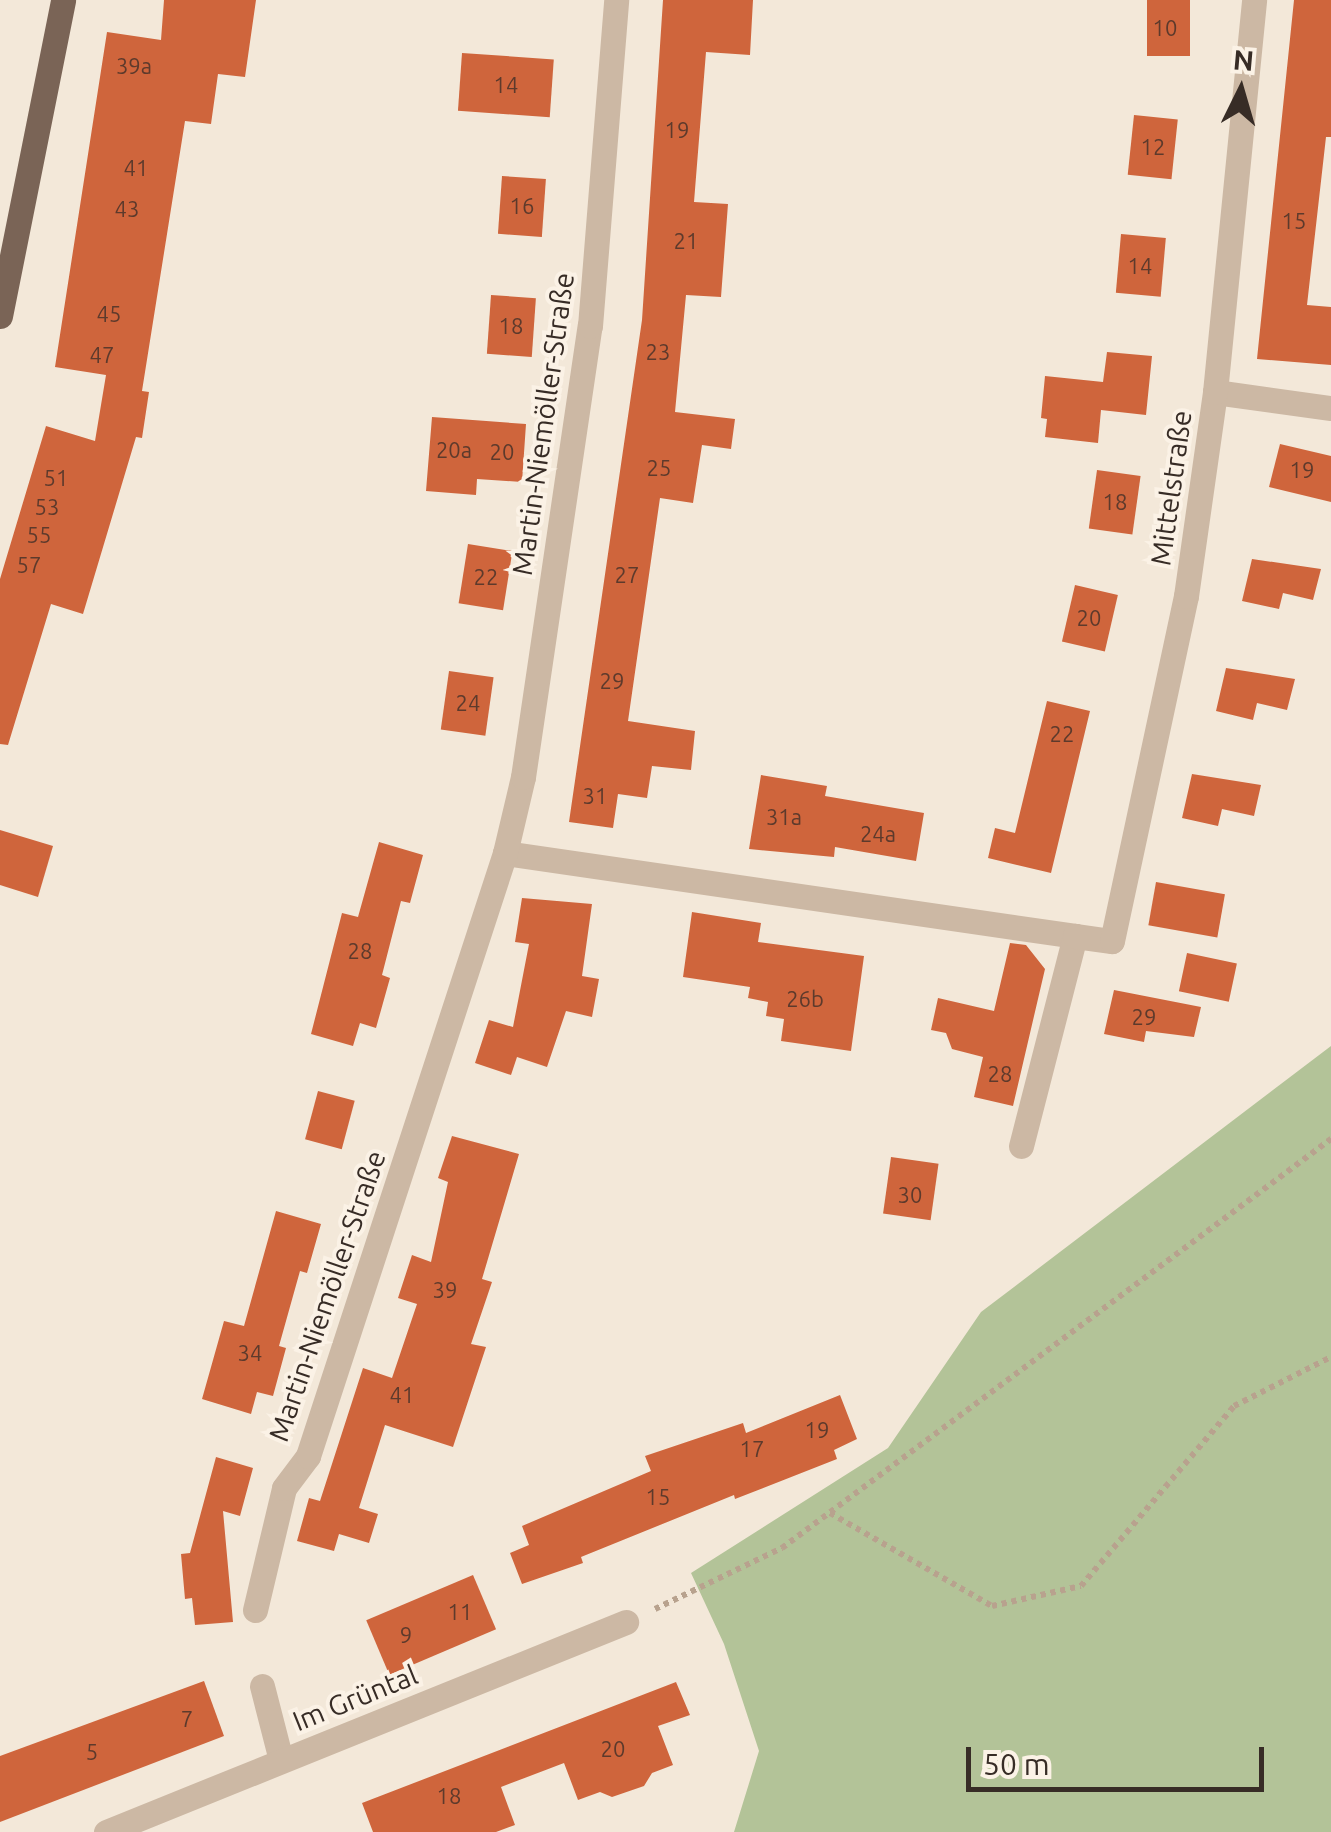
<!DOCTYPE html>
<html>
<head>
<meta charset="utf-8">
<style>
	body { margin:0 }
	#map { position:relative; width:1331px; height:1832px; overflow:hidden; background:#f3e8d9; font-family:Ubuntu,sans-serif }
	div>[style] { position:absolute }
	.green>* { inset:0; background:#b3c398 }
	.building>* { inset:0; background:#cf653c; transform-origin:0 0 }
	.path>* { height:6px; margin-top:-3px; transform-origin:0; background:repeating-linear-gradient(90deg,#b8a28e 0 5px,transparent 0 10px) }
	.minor>* { height:25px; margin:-12.5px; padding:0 12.5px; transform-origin:12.5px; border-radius:12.5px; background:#ccb8a4 }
	.major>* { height:25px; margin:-12.5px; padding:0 12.5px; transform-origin:12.5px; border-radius:12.5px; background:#7a6456 }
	span { translate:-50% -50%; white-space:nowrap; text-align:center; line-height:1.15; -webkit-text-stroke:8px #fbf2e6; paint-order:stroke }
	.number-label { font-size:22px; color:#5d3a2c }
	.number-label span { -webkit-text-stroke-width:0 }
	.street-label { font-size:28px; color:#372c26 }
	.north { position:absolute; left:1191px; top:40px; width:100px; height:100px; -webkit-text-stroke:8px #fbf2e6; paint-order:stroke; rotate:5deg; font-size:28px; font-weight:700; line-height:40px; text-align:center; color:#372c26 }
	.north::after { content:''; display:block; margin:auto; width:35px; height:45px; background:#372c26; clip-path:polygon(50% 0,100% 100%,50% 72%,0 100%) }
	.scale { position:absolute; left:966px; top:1747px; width:298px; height:45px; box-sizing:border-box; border:5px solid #372c26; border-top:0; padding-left:12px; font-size:30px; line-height:35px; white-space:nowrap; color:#372c26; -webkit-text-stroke:8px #fbf2e6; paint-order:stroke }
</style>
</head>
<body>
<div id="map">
	<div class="green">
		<div style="clip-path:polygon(1331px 1046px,1331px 1832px,734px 1832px,759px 1751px,724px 1644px,691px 1573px,888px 1448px,981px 1312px)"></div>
	</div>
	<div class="building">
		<div style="clip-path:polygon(164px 0,256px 0,245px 77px,218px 74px,211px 124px,185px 121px,142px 391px,149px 392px,142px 438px,136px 437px,83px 614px,51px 604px,8px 745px,0 744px,0 579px,46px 426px,95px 441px,106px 375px,55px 367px,107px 32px,161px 40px)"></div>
		<div style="clip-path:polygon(663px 0,753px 0,750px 55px,706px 52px,694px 202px,728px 204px,721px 297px,686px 295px,675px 412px,735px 419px,731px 449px,702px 445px,693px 503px,660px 498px,628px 721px,695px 731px,691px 770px,652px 766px,647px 798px,618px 794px,613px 828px,569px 822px,642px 320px)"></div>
		<div style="left:1147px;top:0;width:43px;height:56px"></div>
		<div style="clip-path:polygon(1294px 0,1331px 0,1331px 137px,1326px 137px,1307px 305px,1331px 307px,1331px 365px,1257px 359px)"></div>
		<div style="left:462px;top:53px;width:92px;height:58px;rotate:4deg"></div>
		<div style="left:1134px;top:115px;width:44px;height:60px;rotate:6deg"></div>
		<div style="left:502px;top:176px;width:44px;height:58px;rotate:4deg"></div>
		<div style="left:1121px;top:234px;width:45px;height:59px;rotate:5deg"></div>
		<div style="left:491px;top:295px;width:45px;height:59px;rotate:4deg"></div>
		<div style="clip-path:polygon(1107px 352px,1152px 356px,1146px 415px,1101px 410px,1098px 443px,1045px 437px,1047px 419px,1041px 418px,1045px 376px,1103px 382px)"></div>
		<div style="clip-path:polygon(432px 417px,526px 424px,522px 482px,477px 479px,476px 495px,426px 491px)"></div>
		<div style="clip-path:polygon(1280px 444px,1331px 456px,1331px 502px,1269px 487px)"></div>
		<div style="left:1097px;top:470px;width:44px;height:59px;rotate:8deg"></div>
		<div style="left:468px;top:544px;width:45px;height:60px;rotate:9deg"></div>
		<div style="clip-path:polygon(1252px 559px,1321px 569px,1313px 600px,1283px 593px,1279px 609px,1242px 601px)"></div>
		<div style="left:1075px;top:585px;width:44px;height:58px;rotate:13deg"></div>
		<div style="clip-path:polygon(1226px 668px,1295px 679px,1287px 710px,1257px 703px,1253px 720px,1216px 711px)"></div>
		<div style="left:449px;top:671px;width:45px;height:59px;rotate:8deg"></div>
		<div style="clip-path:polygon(1047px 701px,1090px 711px,1051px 873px,988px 858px,995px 828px,1015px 833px)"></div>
		<div style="clip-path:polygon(1192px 774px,1261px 785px,1254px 816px,1222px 809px,1218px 826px,1182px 818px)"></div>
		<div style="clip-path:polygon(761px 775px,827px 786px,825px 796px,924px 813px,916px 861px,835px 847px,834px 857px,749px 849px)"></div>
		<div style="clip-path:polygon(0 830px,53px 846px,38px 897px,0 885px)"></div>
		<div style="clip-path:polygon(379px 842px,423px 855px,410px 903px,401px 901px,382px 975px,390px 978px,376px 1028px,360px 1023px,353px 1046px,311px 1034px,342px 913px,358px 917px)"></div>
		<div style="left:1156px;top:882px;width:70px;height:44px;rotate:10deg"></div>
		<div style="clip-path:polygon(522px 898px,592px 904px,582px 976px,599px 979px,592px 1017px,566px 1011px,547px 1067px,517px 1057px,511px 1075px,475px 1063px,489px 1020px,513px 1027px,529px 944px,515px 942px)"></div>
		<div style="clip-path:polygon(692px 912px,761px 923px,758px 942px,864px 956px,851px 1051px,781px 1041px,784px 1019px,766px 1016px,768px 1002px,748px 998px,750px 987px,683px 977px)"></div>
		<div style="clip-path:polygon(1010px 943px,1026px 945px,1045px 969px,1013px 1106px,974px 1097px,983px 1057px,952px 1049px,946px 1033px,931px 1030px,938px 998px,994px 1011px)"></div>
		<div style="left:1187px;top:953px;width:51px;height:39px;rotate:12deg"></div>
		<div style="clip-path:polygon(1114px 990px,1201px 1007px,1194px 1037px,1146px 1031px,1144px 1042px,1104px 1034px)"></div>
		<div style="left:318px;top:1091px;width:38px;height:50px;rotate:15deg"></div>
		<div style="clip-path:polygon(452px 1136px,519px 1154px,482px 1279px,492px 1282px,471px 1344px,486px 1347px,453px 1447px,385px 1425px,359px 1508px,378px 1514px,369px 1543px,339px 1534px,334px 1551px,297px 1541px,309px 1498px,320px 1501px,363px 1368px,392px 1378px,417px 1304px,398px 1298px,412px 1255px,431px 1262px,448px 1182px,438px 1178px)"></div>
		<div style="left:891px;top:1157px;width:48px;height:57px;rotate:8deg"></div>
		<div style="clip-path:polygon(276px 1211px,321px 1224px,307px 1273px,300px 1271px,279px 1346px,286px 1348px,273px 1396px,257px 1392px,251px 1414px,202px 1399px,224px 1321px,244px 1326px)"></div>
		<div style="clip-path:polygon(840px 1395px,857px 1439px,834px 1450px,837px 1459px,735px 1499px,734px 1495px,581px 1557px,583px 1563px,522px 1584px,510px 1553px,529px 1545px,522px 1526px,651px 1471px,645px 1456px,743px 1423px,746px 1433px)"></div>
		<div style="clip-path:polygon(216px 1457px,253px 1468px,240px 1516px,223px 1511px,233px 1622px,195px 1625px,192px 1598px,185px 1599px,181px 1554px,190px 1553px)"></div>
		<div style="left:473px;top:1575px;width:59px;height:116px;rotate:67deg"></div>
		<div style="clip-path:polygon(204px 1681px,224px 1736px,0 1822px,0 1756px)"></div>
		<div style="clip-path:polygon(676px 1682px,690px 1715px,658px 1726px,673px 1765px,652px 1773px,644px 1786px,612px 1797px,600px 1792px,578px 1800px,564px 1763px,501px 1787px,515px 1825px,496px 1832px,373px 1832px,362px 1803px)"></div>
	</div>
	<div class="path">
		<div style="left:830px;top:1513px;width:187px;rotate:29.9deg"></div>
		<div style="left:992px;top:1606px;width:91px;rotate:-12.7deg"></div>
		<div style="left:1081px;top:1586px;width:236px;rotate:-49.6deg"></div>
		<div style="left:1234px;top:1406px;width:109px;rotate:-26.8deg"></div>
		<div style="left:655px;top:1609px;width:141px;rotate:-25.7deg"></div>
		<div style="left:782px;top:1548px;width:685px;rotate:-36.69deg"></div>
	</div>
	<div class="minor">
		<div style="left:1215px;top:392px;width:117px;rotate:7.9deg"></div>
		<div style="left:505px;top:853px;width:576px;rotate:8.28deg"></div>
		<div style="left:1021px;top:1146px;width:217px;rotate:-75.6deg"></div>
		<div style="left:1075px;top:936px;width:37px;rotate:8deg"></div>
		<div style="left:1112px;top:941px;width:353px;rotate:-77.9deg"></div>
		<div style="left:1186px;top:596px;width:206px;rotate:-81.9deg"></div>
		<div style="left:1215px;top:392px;width:394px;rotate:-84.3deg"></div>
		<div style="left:255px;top:1610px;width:125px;rotate:-76.6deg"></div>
		<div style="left:284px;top:1488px;width:40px;rotate:-53deg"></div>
		<div style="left:308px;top:1456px;width:634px;rotate:-71.91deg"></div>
		<div style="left:505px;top:853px;width:78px;rotate:-76.7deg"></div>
		<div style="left:523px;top:777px;width:456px;rotate:-81.6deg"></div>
		<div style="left:590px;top:326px;width:327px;rotate:-85.4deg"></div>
		<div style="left:262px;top:1686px;width:76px;rotate:75.6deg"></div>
		<div style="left:106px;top:1832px;width:561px;rotate:-21.99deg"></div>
	</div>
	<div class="major">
		<div style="left:0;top:316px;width:322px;rotate:-78.7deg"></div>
	</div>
	<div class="number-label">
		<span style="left:1165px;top:28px">10</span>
		<span style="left:134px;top:66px">39a</span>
		<span style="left:506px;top:85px">14</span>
		<span style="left:677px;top:130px">19</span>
		<span style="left:1153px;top:147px">12</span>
		<span style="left:136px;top:168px">41</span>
		<span style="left:522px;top:206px">16</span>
		<span style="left:127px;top:209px">43</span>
		<span style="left:1294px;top:221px">15</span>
		<span style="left:686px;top:241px">21</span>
		<span style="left:1140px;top:266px">14</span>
		<span style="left:109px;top:314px">45</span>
		<span style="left:511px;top:326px">18</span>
		<span style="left:658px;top:352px">23</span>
		<span style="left:102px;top:355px">47</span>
		<span style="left:454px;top:450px">20a</span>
		<span style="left:502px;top:452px">20</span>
		<span style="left:659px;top:468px">25</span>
		<span style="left:1302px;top:470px">19</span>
		<span style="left:56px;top:478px">51</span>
		<span style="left:1115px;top:502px">18</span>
		<span style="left:47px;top:507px">53</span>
		<span style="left:39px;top:535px">55</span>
		<span style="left:29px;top:565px">57</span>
		<span style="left:627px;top:575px">27</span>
		<span style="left:486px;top:577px">22</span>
		<span style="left:1089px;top:618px">20</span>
		<span style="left:612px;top:681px">29</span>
		<span style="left:468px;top:703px">24</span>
		<span style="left:1062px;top:734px">22</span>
		<span style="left:595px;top:796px">31</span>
		<span style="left:784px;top:817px">31a</span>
		<span style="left:878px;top:834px">24a</span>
		<span style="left:360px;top:951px">28</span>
		<span style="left:805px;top:999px">26b</span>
		<span style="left:1144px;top:1017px">29</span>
		<span style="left:1000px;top:1074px">28</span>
		<span style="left:910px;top:1195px">30</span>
		<span style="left:445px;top:1290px">39</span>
		<span style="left:250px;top:1353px">34</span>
		<span style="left:402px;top:1395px">41</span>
		<span style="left:817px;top:1430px">19</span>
		<span style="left:752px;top:1449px">17</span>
		<span style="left:658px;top:1497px">15</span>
		<span style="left:460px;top:1612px">11</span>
		<span style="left:406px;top:1635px">9</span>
		<span style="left:187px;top:1719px">7</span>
		<span style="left:613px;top:1749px">20</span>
		<span style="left:92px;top:1752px">5</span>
		<span style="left:449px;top:1796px">18</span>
	</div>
	<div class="street-label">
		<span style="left:543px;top:424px;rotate:-82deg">Martin-Niemöller-Straße</span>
		<span style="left:1171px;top:488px;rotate:-82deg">Mittelstraße</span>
		<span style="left:327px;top:1296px;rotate:-71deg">Martin-Niemöller-Straße</span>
		<span style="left:355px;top:1698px;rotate:-22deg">Im Grüntal</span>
	</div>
	<div class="north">N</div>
	<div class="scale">50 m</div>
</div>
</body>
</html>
